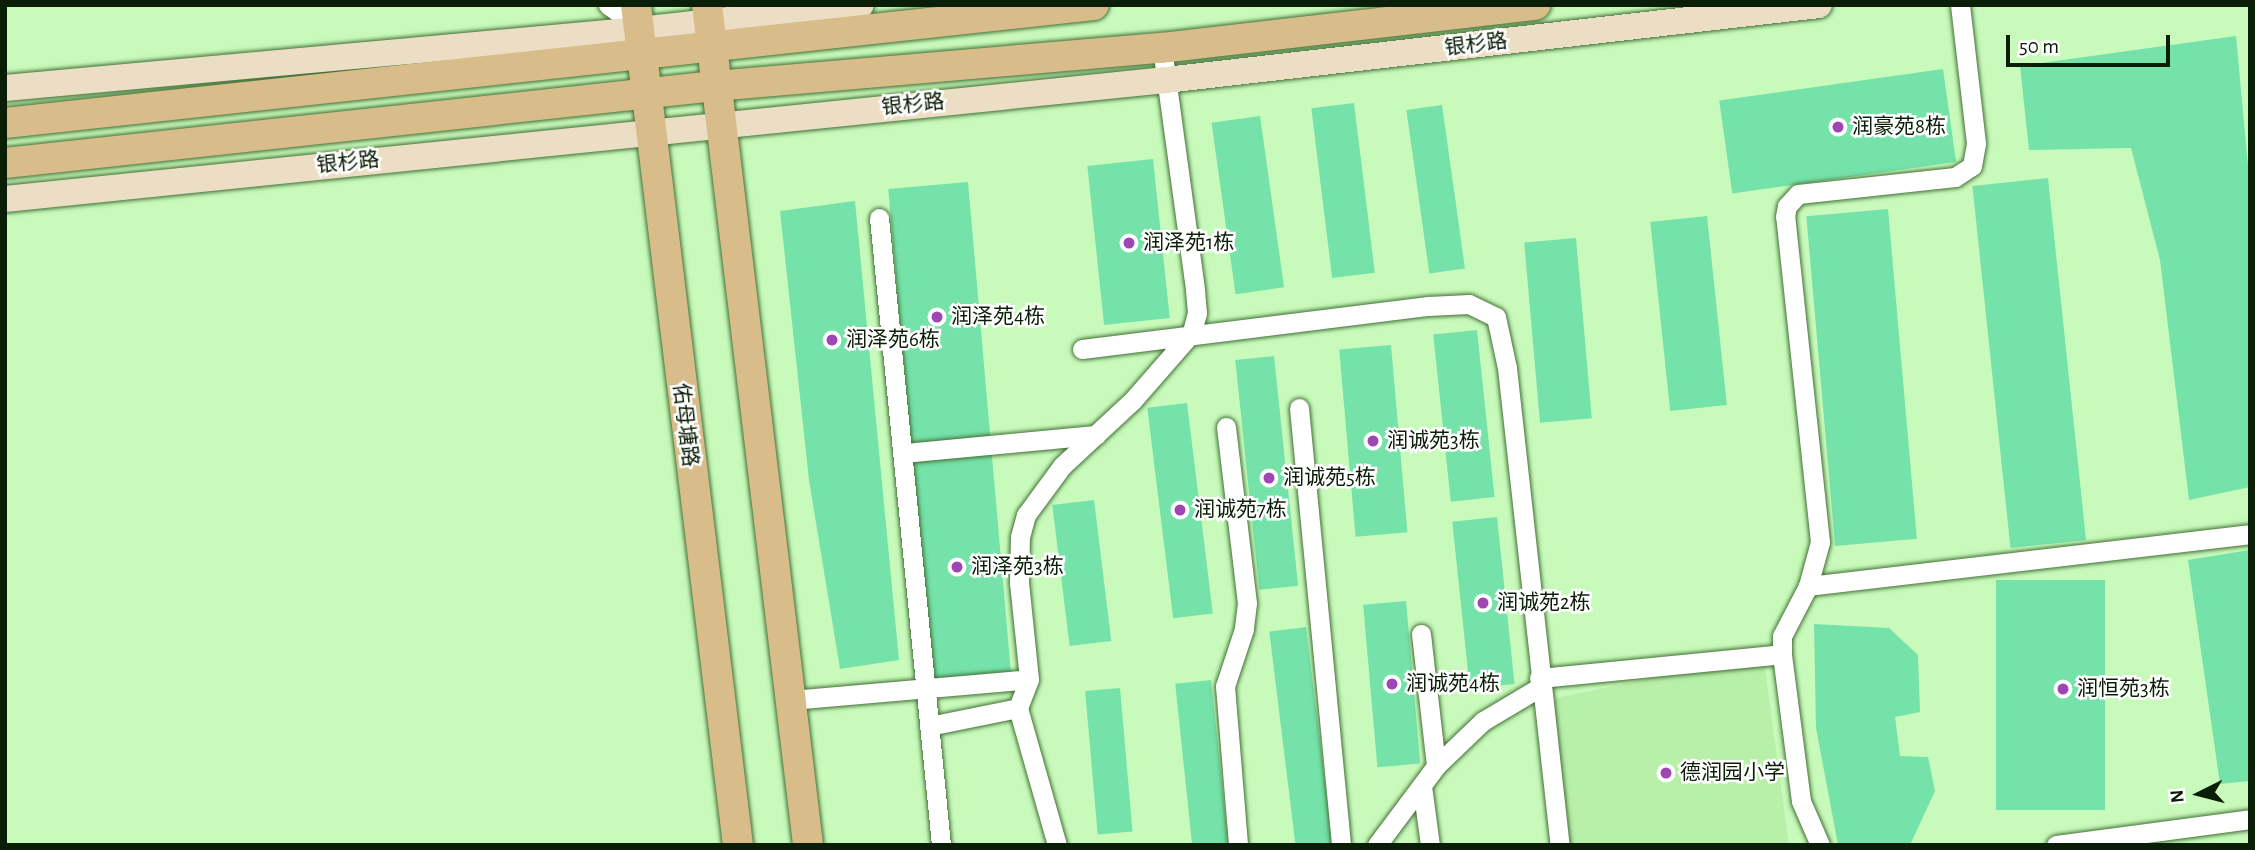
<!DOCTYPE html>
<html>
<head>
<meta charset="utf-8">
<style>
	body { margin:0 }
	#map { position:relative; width:2255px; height:850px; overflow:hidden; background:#c8fbbb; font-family:"Alegreya Sans","Noto Sans SC",sans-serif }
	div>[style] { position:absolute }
	.built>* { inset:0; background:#b8efa9 }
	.building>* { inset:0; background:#74e2a9; transform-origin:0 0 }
	.roads { filter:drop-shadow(0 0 2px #426f36) drop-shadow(0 0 2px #426f36) }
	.street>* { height:19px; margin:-9.5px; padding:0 9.5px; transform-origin:9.5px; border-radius:9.5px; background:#fff }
	.secondary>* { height:26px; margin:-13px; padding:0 13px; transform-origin:13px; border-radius:13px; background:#ecdec4 }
	.primary>* { height:30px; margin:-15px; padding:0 15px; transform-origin:15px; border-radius:15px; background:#d8bc8a }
	.dots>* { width:19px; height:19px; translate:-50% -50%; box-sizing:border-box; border:4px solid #fff; border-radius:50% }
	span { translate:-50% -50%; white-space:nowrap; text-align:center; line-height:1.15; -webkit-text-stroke:5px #fff; paint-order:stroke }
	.street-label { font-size:21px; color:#0a1d06 }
	.poi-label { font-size:21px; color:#0a1d06 }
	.left { translate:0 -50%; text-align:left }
	.frame { position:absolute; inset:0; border:7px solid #0a1d06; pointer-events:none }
	.north { position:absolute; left:2164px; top:759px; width:70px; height:70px; -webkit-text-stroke:5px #fff; paint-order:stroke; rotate:264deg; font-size:19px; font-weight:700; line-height:28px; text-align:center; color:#0a1d06 }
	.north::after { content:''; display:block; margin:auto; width:24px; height:32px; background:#0a1d06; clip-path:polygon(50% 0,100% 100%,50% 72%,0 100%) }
	.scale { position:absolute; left:2006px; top:35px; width:164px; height:32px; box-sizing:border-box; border:4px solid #0a1d06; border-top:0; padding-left:9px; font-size:21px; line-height:24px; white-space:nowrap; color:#0a1d06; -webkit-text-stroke:5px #fff; paint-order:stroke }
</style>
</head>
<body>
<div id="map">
	<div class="built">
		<div style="clip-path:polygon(1763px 655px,1789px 845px,1563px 845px,1542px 701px)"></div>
	</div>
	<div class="building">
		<div style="clip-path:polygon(2236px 36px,2250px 187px,2250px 487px,2189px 500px,2160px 260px,2131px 148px,2029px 150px,2020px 66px)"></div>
		<div style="left:1943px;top:69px;width:94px;height:226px;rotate:82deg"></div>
		<div style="left:1354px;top:103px;width:171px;height:43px;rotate:83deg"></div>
		<div style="left:1442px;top:105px;width:165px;height:36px;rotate:82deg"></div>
		<div style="left:1260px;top:116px;width:173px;height:49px;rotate:82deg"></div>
		<div style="left:1153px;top:159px;width:160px;height:66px;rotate:84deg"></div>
		<div style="left:2048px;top:178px;width:364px;height:76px;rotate:84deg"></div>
		<div style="left:968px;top:182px;width:501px;height:80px;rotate:85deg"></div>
		<div style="clip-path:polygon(855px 201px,899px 660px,840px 669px,809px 480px,780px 211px)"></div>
		<div style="left:1888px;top:209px;width:331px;height:82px;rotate:85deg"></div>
		<div style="left:1707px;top:216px;width:190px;height:57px;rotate:84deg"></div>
		<div style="left:1576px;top:238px;width:181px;height:52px;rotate:85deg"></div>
		<div style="left:1477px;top:330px;width:168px;height:44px;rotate:84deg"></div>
		<div style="left:1391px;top:345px;width:188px;height:52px;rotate:85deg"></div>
		<div style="left:1274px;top:356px;width:231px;height:39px;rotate:84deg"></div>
		<div style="left:1187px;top:403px;width:212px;height:40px;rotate:83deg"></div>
		<div style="left:1094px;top:500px;width:142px;height:42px;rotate:83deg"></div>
		<div style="left:1497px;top:517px;width:168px;height:45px;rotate:84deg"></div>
		<div style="clip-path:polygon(2250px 550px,2250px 781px,2220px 784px,2188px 560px)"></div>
		<div style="left:1996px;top:580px;width:109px;height:230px"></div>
		<div style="left:1406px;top:601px;width:163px;height:43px;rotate:85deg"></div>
		<div style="clip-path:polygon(1814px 624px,1889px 628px,1918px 655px,1920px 712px,1895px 717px,1900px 756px,1928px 757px,1935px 791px,1910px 845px,1838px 845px,1816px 728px)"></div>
		<div style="left:1306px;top:627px;width:220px;height:37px;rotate:83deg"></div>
		<div style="left:1211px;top:680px;width:166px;height:36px;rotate:84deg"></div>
		<div style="left:1120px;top:688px;width:144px;height:35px;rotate:85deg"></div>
	</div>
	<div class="roads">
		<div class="street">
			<div style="left:608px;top:5px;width:37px;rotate:35deg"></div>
			<div style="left:1162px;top:48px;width:244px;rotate:82.2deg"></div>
			<div style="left:1195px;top:290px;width:23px;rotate:85deg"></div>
			<div style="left:1197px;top:313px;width:20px;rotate:105deg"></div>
			<div style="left:879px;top:218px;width:630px;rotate:84.35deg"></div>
			<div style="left:1082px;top:349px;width:349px;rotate:-7.1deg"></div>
			<div style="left:1428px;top:306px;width:41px;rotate:-2.8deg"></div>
			<div style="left:1469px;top:304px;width:30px;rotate:26deg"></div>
			<div style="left:1496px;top:317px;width:52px;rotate:77.8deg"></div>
			<div style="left:1507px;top:368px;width:480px;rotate:83.7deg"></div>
			<div style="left:1299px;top:408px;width:439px;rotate:84.5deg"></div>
			<div style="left:1226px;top:427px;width:177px;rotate:83.2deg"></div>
			<div style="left:1247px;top:603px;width:26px;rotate:97deg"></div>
			<div style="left:1244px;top:629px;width:60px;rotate:108.4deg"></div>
			<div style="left:1225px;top:686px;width:160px;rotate:85.3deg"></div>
			<div style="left:904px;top:453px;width:193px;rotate:-5.4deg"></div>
			<div style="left:1808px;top:586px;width:445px;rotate:-6.7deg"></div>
			<div style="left:1421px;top:634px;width:133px;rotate:83.5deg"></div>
			<div style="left:1539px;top:678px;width:244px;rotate:-5.6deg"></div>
			<div style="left:791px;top:700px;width:239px;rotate:-5deg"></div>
			<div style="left:929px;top:726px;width:91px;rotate:-11.4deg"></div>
			<div style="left:1422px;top:786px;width:60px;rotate:82.3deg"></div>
			<div style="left:1057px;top:845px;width:142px;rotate:-105.9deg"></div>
			<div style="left:1018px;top:708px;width:31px;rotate:-69deg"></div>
			<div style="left:1029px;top:679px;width:97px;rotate:-95.9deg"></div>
			<div style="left:1019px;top:583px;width:46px;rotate:-88.8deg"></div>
			<div style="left:1020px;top:537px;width:23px;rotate:-75deg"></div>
			<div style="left:1026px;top:515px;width:61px;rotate:-53.7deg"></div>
			<div style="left:1062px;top:466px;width:97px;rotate:-42.9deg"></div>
			<div style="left:1133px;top:400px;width:82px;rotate:-48.9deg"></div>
			<div style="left:1377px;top:845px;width:99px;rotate:-53.2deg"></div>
			<div style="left:1436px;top:766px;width:65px;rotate:-43.8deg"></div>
			<div style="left:1483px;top:721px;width:66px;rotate:-30.8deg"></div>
			<div style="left:1820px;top:845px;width:48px;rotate:-113.4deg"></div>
			<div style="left:1801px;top:801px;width:148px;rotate:-97.4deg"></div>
			<div style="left:1782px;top:654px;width:18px;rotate:-90deg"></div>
			<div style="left:1782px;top:636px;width:56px;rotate:-62.5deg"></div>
			<div style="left:1808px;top:586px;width:46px;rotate:-74.7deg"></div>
			<div style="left:1820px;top:542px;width:327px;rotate:-96.1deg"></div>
			<div style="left:1785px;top:217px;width:11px;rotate:-80deg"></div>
			<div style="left:1787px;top:206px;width:16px;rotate:-47deg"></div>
			<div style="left:1798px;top:194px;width:158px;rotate:-6.2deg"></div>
			<div style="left:1955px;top:177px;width:20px;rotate:-33deg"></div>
			<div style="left:1972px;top:166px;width:23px;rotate:-80deg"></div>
			<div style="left:1976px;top:143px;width:139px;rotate:-96.6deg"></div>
			<div style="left:2056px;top:845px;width:196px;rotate:-7.6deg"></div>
		</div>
		<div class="secondary">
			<div style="left:5px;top:88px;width:637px;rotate:-5.23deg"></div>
			<div style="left:639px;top:30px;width:223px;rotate:-6.4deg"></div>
			<div style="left:5px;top:199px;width:1167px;rotate:-5.85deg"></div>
			<div style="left:1166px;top:80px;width:657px;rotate:-6.55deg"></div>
		</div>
		<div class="primary">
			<div style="left:636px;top:5px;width:846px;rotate:83.08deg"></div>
			<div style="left:707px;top:5px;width:846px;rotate:83.14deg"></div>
			<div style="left:5px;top:123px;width:1095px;rotate:-6.18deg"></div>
			<div style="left:5px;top:163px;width:714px;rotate:-6.19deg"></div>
			<div style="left:715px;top:86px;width:449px;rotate:-4.9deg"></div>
			<div style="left:1162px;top:48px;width:376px;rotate:-6.6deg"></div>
		</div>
	</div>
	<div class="dots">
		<div style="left:1838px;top:127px;background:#9e47b4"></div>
		<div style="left:1129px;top:243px;background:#9e47b4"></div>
		<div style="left:937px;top:317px;background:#9e47b4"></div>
		<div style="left:832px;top:340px;background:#9e47b4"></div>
		<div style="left:1373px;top:441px;background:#9e47b4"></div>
		<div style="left:1269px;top:478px;background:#9e47b4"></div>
		<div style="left:1180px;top:510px;background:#9e47b4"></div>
		<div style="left:957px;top:567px;background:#9e47b4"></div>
		<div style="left:1483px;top:603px;background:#9e47b4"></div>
		<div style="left:1392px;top:684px;background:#9e47b4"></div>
		<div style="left:2063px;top:689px;background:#9e47b4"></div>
		<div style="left:1666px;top:773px;background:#9e47b4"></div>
	</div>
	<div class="street-label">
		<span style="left:1476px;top:45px;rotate:-7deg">银杉路</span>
		<span style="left:913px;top:105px;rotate:-6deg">银杉路</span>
		<span style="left:348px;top:163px;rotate:-6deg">银杉路</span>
		<span style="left:685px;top:425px;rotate:83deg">佑母塘路</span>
	</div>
	<div class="poi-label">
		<span class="left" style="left:1852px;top:127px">润豪苑8栋</span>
		<span class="left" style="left:1143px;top:243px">润泽苑1栋</span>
		<span class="left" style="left:951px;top:317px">润泽苑4栋</span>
		<span class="left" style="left:846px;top:340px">润泽苑6栋</span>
		<span class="left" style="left:1387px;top:441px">润诚苑3栋</span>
		<span class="left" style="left:1283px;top:478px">润诚苑5栋</span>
		<span class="left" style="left:1194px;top:510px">润诚苑7栋</span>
		<span class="left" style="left:971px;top:567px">润泽苑3栋</span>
		<span class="left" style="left:1497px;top:603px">润诚苑2栋</span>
		<span class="left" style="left:1406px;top:684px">润诚苑4栋</span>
		<span class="left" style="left:2077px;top:689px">润恒苑3栋</span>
		<span class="left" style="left:1680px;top:773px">德润园小学</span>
	</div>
	<div class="frame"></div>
	<div class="north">N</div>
	<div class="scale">50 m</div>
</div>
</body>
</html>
